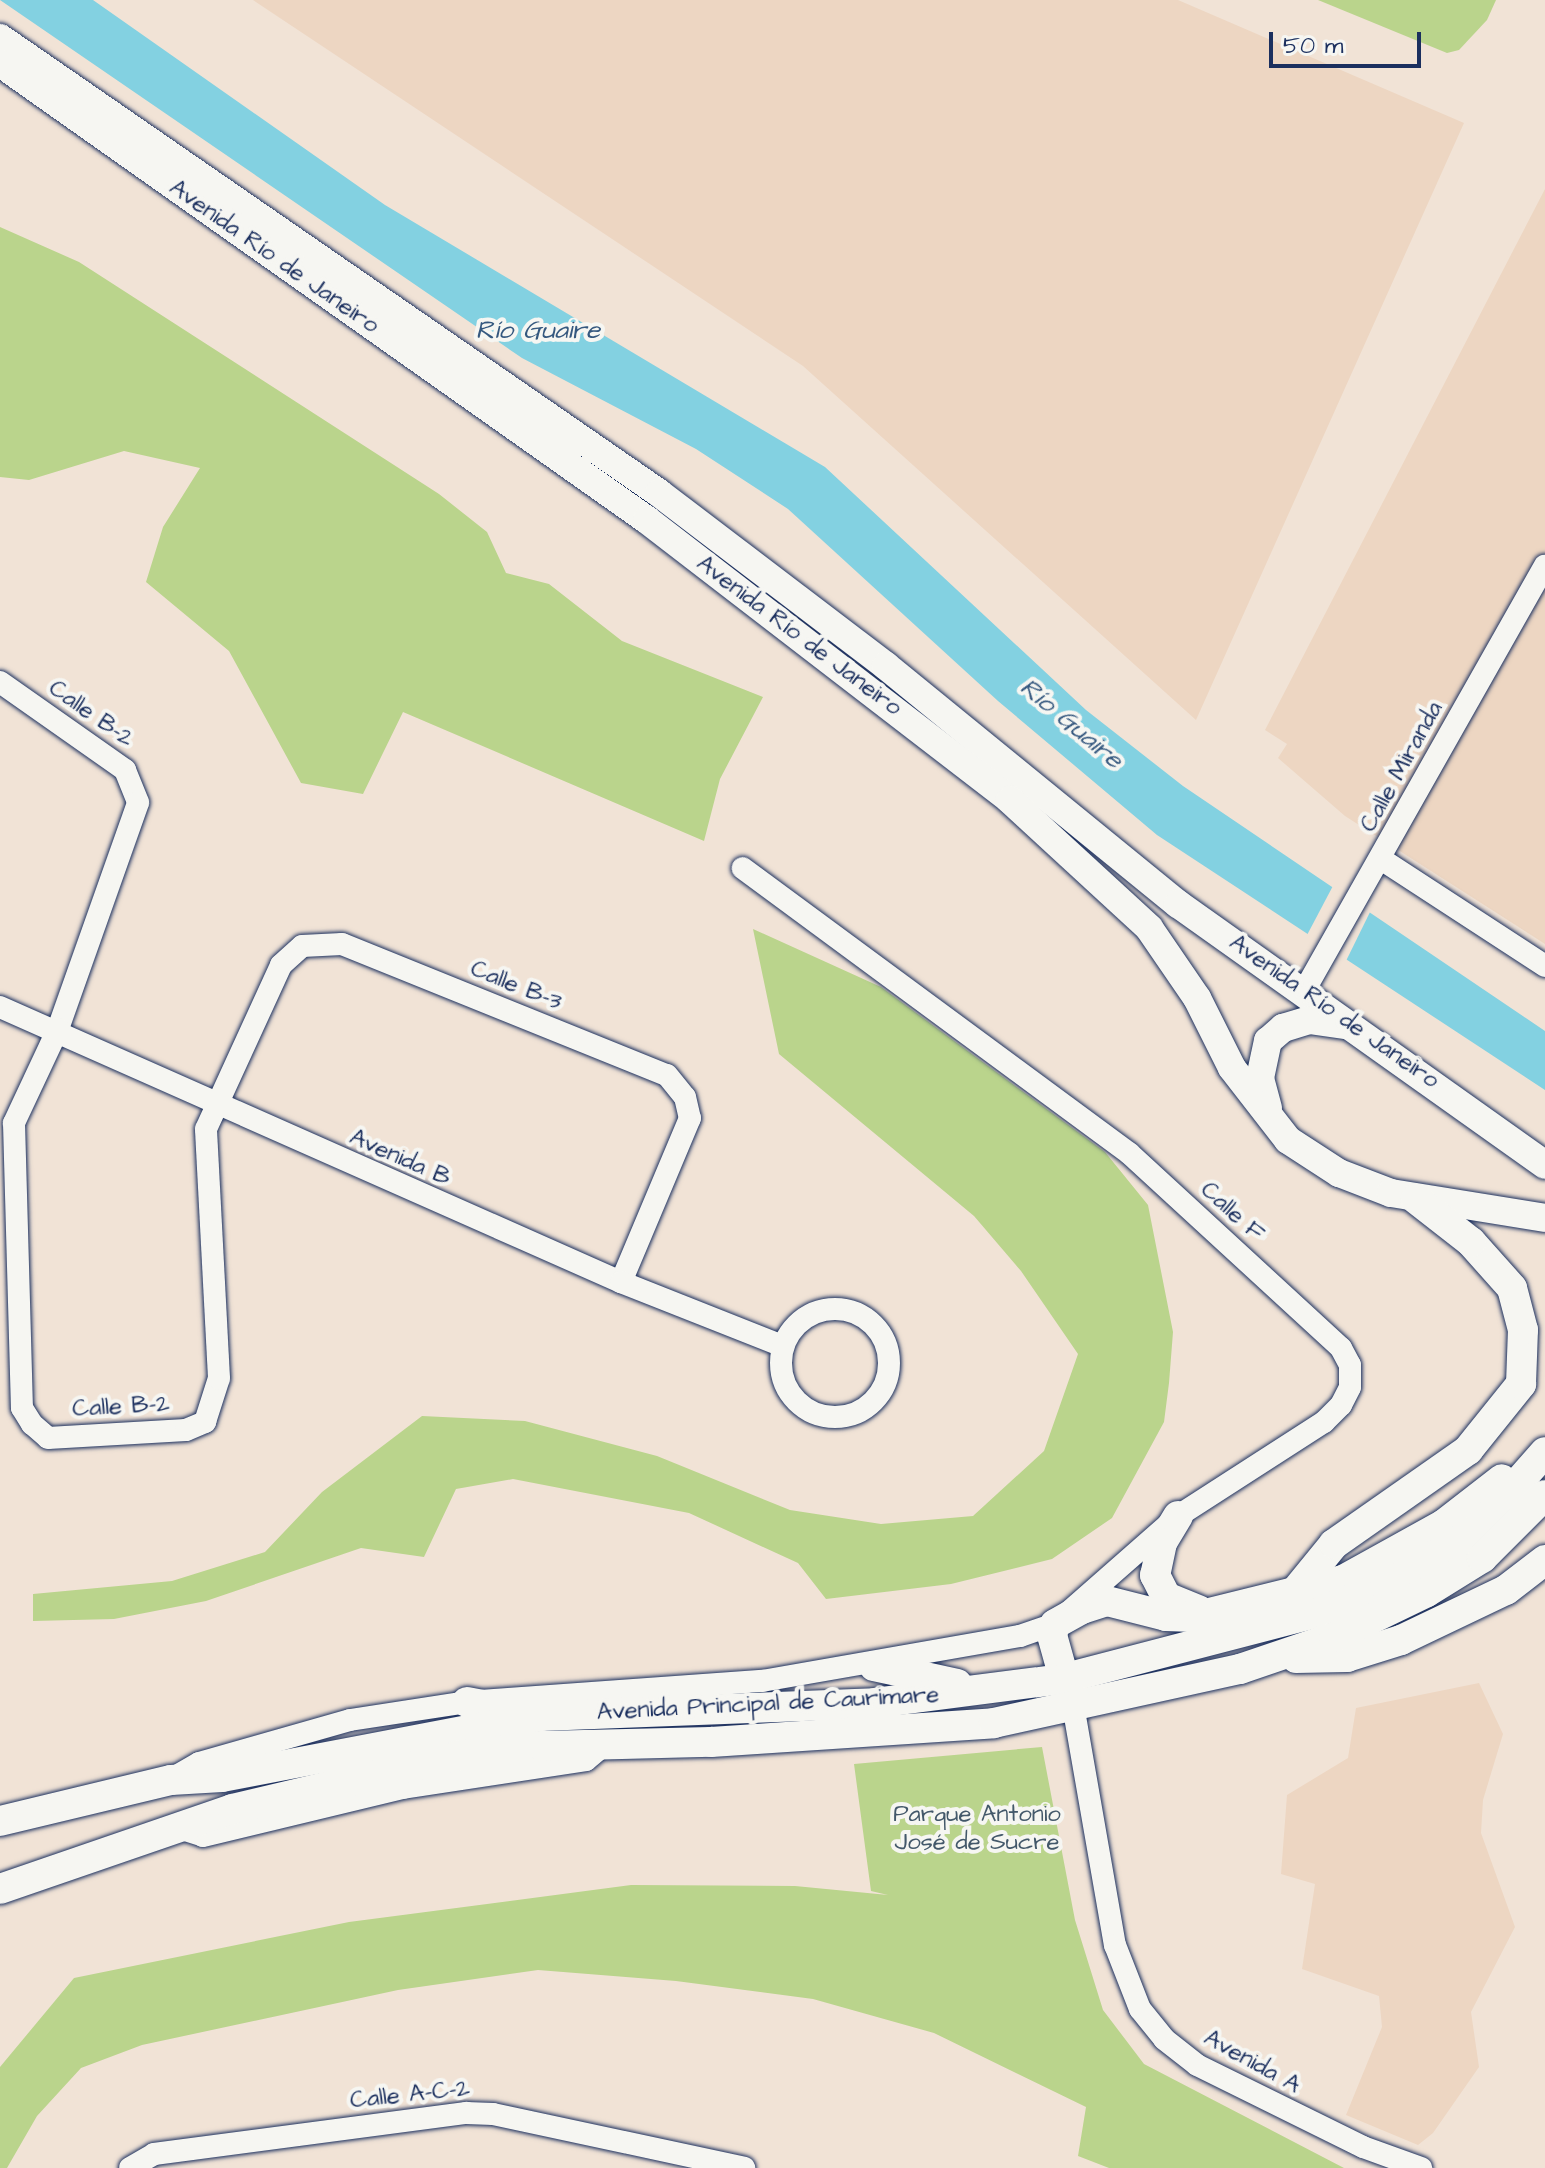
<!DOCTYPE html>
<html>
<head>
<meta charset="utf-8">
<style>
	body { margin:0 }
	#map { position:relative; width:1545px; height:2168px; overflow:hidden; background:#f1e3d6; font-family:"Architects Daughter",sans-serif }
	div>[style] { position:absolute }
	.built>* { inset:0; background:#edd6c2 }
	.green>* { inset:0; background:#bad48c }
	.water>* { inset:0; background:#83d1e1 }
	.pier>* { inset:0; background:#f1e3d6 }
	.roads { filter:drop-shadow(0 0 2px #1b2f5e) drop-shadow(0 0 2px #1b2f5e) }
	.minor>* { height:22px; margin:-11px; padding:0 11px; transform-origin:11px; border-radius:11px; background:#f6f6f2 }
	.minor>.ring { margin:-11px; padding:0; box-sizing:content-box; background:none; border:22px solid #f6f6f2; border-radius:50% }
	.tertiary>* { height:28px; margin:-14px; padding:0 14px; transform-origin:14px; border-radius:14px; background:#f6f6f2 }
	.secondary>* { height:30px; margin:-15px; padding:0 15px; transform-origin:15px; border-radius:15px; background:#f6f6f2 }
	span { translate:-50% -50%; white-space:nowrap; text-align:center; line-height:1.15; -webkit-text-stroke:8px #f6f6f2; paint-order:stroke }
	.street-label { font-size:24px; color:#1b2f5e }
	.park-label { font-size:24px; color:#43586a }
	.water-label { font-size:26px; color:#35587f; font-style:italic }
	.scale { position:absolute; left:1269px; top:32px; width:152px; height:36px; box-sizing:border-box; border:4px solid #1b2f5e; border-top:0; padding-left:10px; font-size:24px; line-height:28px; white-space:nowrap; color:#1b2f5e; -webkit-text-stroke:6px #f6f6f2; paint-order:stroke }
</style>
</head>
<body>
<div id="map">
	<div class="built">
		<div style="clip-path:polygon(253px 0,1178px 0,1464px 123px,1196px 720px,803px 366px)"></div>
		<div style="clip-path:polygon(1545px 189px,1545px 944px,1345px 816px,1278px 758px,1287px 744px,1265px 730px)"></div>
		<div style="clip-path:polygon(1479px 1683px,1503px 1734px,1483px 1800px,1481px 1833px,1515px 1927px,1471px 2012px,1479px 2067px,1433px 2133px,1418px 2145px,1346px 2115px,1382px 2027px,1379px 1996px,1302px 1969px,1315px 1884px,1281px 1874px,1287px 1795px,1348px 1758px,1356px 1708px)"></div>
	</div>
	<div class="green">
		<div style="clip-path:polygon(1318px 0,1496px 0,1487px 20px,1459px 50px,1447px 53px)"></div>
		<div style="clip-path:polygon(0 227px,79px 262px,439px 494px,487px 532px,506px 573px,549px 584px,622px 641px,763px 697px,720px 779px,704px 841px,403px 712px,363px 794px,301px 783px,229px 651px,146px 582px,163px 527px,200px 468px,124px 451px,29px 480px,0 477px)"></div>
		<div style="clip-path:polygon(753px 929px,881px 987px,1105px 1152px,1148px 1205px,1173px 1332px,1169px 1383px,1164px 1422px,1112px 1518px,1052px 1559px,951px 1584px,826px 1599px,798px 1563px,689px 1513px,513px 1479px,456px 1489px,424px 1557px,361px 1548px,206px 1601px,114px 1619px,33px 1621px,33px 1594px,172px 1581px,265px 1552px,322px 1492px,422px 1416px,525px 1421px,657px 1456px,790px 1510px,881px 1524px,973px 1516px,1044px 1451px,1078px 1354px,1021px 1271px,974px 1216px,779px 1054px)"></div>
		<div style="clip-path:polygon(1042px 1747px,1075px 1920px,1103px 2010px,1144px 2064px,1344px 2168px,1109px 2168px,1078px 2156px,1086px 2107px,934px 2033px,813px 1999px,676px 1981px,538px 1970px,398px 1990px,142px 2045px,81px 2068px,37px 2116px,7px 2168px,0 2168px,0 2067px,74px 1978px,349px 1922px,631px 1885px,795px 1886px,888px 1895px,871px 1891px,854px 1764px)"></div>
	</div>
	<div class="water">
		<div style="clip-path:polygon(0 0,93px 0,385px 205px,825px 467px,1086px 710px,1183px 786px,1545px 1031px,1545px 1090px,1157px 835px,998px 701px,788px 509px,696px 449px,522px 358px)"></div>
	</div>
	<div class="pier">
		<div style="clip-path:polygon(1335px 882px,1372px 908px,1345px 963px,1306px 937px)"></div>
	</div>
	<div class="roads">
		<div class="minor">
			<div style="left:0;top:682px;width:153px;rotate:35.1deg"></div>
			<div style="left:125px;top:770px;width:35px;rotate:68deg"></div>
			<div style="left:138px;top:803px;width:240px;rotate:109.5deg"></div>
			<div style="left:58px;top:1029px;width:104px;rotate:115.1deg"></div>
			<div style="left:14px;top:1123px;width:285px;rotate:88.4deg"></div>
			<div style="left:22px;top:1408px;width:19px;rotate:58deg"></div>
			<div style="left:32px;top:1424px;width:21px;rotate:41deg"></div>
			<div style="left:48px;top:1438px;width:138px;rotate:-3.3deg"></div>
			<div style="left:186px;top:1430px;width:21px;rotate:-23deg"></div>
			<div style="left:205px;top:1422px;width:46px;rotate:-72.3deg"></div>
			<div style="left:219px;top:1378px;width:249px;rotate:-93deg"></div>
			<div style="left:206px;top:1129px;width:180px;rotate:-65.4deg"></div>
			<div style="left:281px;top:965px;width:28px;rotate:-42deg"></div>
			<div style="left:302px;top:946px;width:40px;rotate:-2.9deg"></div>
			<div style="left:342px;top:944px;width:350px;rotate:22deg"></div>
			<div style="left:667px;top:1075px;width:28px;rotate:51deg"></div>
			<div style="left:685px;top:1097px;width:22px;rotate:77deg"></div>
			<div style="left:690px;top:1118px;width:178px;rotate:112.8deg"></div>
			<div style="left:1381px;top:859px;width:196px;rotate:33.1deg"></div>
			<div style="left:1303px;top:993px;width:491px;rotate:-60.5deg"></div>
			<div style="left:0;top:1007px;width:679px;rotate:23.89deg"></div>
			<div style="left:621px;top:1282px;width:174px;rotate:21.6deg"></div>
			<div class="ring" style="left:781px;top:1309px;width:86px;height:86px"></div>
			<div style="left:1073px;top:1705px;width:244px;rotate:80.1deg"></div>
			<div style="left:1115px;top:1945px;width:69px;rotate:68.7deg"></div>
			<div style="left:1140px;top:2009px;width:38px;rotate:51deg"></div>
			<div style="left:1164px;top:2039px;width:42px;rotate:38.2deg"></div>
			<div style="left:1197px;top:2065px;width:185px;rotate:26.3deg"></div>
			<div style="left:1363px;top:2147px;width:62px;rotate:19.9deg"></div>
			<div style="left:173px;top:1778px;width:30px;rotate:-30deg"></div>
			<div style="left:199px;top:1763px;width:157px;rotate:-15.9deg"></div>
			<div style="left:350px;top:1720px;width:118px;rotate:-8.7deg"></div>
			<div style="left:467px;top:1702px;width:296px;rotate:-4.1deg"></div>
			<div style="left:762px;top:1681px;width:262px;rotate:-9.9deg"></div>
			<div style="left:1020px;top:1636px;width:37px;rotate:-19deg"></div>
			<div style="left:1055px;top:1624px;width:164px;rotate:-41.3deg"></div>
			<div style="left:1178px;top:1516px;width:174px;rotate:-32.8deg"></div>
			<div style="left:1324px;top:1422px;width:24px;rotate:-45deg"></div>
			<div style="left:1341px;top:1405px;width:20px;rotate:-63deg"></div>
			<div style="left:1350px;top:1387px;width:22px;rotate:-90deg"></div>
			<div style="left:1350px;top:1365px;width:19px;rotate:-118deg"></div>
			<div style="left:1341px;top:1348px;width:288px;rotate:-137.4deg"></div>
			<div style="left:1129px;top:1153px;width:480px;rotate:-143.6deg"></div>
			<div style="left:176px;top:1827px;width:28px;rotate:18deg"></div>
			<div style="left:203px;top:1836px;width:206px;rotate:-13.5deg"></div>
			<div style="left:403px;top:1788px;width:185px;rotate:-8.7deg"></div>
			<div style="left:586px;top:1760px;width:26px;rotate:-40deg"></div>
			<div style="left:130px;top:2168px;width:28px;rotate:-30deg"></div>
			<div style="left:154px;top:2154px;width:315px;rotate:-7.5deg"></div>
			<div style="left:466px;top:2113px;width:27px;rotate:2deg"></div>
			<div style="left:493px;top:2114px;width:257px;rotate:12.1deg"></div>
		</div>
		<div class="tertiary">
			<div style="left:0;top:38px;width:801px;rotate:34.62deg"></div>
			<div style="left:659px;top:493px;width:285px;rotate:37.3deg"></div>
			<div style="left:886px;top:666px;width:377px;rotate:39.2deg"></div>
			<div style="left:1178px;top:904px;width:450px;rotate:35.4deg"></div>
			<div style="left:0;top:63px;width:792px;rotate:35.23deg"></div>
			<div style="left:647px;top:520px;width:458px;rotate:37.6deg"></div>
			<div style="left:1010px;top:800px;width:189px;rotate:42.6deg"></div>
			<div style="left:1149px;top:928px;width:85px;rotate:55.6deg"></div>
			<div style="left:1197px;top:998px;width:78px;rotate:63.4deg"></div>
			<div style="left:1232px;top:1068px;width:91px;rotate:52.1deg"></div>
			<div style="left:1288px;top:1140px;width:61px;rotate:32.9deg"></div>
			<div style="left:1339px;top:1173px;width:56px;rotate:21deg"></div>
			<div style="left:1391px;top:1193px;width:156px;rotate:9.2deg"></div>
			<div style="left:1268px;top:1108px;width:31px;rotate:-105deg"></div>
			<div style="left:1260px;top:1078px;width:38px;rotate:-78deg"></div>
			<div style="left:1268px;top:1041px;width:20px;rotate:-41deg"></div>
			<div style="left:1283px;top:1028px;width:27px;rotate:-17deg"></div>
			<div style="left:1309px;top:1020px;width:37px;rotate:8deg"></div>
		</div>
		<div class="secondary">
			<div style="left:1178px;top:1516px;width:31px;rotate:121deg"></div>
			<div style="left:1162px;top:1543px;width:33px;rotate:102deg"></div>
			<div style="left:1155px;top:1575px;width:25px;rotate:63deg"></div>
			<div style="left:1166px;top:1597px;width:35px;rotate:22deg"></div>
			<div style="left:1294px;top:1593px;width:63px;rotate:-50.8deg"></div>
			<div style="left:1334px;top:1544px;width:164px;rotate:-35deg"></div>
			<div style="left:1468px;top:1450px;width:85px;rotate:-51.2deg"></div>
			<div style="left:1521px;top:1384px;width:54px;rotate:-87.9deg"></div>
			<div style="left:1523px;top:1330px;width:43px;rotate:-104.7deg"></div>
			<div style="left:1512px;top:1288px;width:62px;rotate:-131.7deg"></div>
			<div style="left:1471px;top:1242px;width:70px;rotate:-142deg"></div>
			<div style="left:1296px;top:1658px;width:51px;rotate:-1.1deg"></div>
			<div style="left:1347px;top:1657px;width:57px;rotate:-17.5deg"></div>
			<div style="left:1401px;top:1640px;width:116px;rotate:-25.5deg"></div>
			<div style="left:1506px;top:1590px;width:49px;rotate:-37.6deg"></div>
			<div style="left:874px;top:1666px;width:85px;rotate:12.2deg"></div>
			<div style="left:1069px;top:1696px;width:63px;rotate:-105.6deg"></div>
			<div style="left:1052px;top:1635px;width:11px;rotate:-75deg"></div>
			<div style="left:1055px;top:1624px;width:31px;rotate:-29deg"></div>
			<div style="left:1082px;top:1609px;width:26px;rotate:-18deg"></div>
			<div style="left:1107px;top:1601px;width:61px;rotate:14.3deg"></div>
			<div style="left:1166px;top:1616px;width:27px;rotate:2deg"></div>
			<div style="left:1193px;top:1617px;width:154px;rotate:-13.9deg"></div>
			<div style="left:1343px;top:1580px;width:115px;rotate:-29deg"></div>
			<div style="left:1444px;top:1524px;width:73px;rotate:-37.8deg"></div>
			<div style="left:467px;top:1702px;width:54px;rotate:10.7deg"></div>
			<div style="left:0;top:1821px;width:176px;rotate:-13.5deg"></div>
			<div style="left:171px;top:1780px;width:51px;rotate:-3.4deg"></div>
			<div style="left:222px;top:1777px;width:325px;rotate:-10.8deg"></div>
			<div style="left:541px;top:1716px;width:334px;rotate:-2.2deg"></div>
			<div style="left:875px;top:1703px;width:189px;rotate:-7.3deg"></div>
			<div style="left:1062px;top:1679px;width:266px;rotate:-14.6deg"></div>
			<div style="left:1319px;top:1612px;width:71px;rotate:-21.5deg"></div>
			<div style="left:1385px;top:1586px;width:110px;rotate:-31.9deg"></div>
			<div style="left:1478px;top:1528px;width:101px;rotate:-48.6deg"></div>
			<div style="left:0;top:1889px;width:245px;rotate:-19deg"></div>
			<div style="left:232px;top:1809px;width:231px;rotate:-13.3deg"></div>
			<div style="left:457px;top:1756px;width:86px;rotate:-6.7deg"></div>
			<div style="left:542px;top:1746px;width:169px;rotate:-1.4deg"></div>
			<div style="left:711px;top:1742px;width:284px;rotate:-3.8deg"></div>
			<div style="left:994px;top:1723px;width:252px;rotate:-12.4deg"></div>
			<div style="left:1240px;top:1669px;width:99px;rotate:-18.8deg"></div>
			<div style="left:1334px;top:1637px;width:103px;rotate:-25.8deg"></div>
			<div style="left:1427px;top:1592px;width:65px;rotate:-31.7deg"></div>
			<div style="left:1482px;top:1558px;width:89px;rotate:-45deg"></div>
		</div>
	</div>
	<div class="street-label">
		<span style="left:274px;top:257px;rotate:35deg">Avenida Río de Janeiro</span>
		<span style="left:799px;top:636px;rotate:37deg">Avenida Río de Janeiro</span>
		<span style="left:91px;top:714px;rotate:35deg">Calle B-2</span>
		<span style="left:1402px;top:767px;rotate:-61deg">Calle Miranda</span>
		<span style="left:516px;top:986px;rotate:22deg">Calle B-3</span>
		<span style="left:1334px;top:1012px;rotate:35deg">Avenida Río de Janeiro</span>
		<span style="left:400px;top:1158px;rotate:24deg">Avenida B</span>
		<span style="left:1232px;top:1212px;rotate:42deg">Calle F</span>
		<span style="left:121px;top:1407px;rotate:-3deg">Calle B-2</span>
		<span style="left:768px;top:1704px;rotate:-3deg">Avenida Principal de Caurimare</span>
		<span style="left:1252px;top:2062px;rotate:29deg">Avenida A</span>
		<span style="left:410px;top:2095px;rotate:-6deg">Calle A-C-2</span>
	</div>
	<div class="park-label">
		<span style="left:977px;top:1829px">Parque Antonio<br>José de Sucre</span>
	</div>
	<div class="water-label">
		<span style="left:538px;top:331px">Río Guaire</span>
		<span style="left:1071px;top:724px;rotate:40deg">Río Guaire</span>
	</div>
	<div class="scale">50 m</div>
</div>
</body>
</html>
